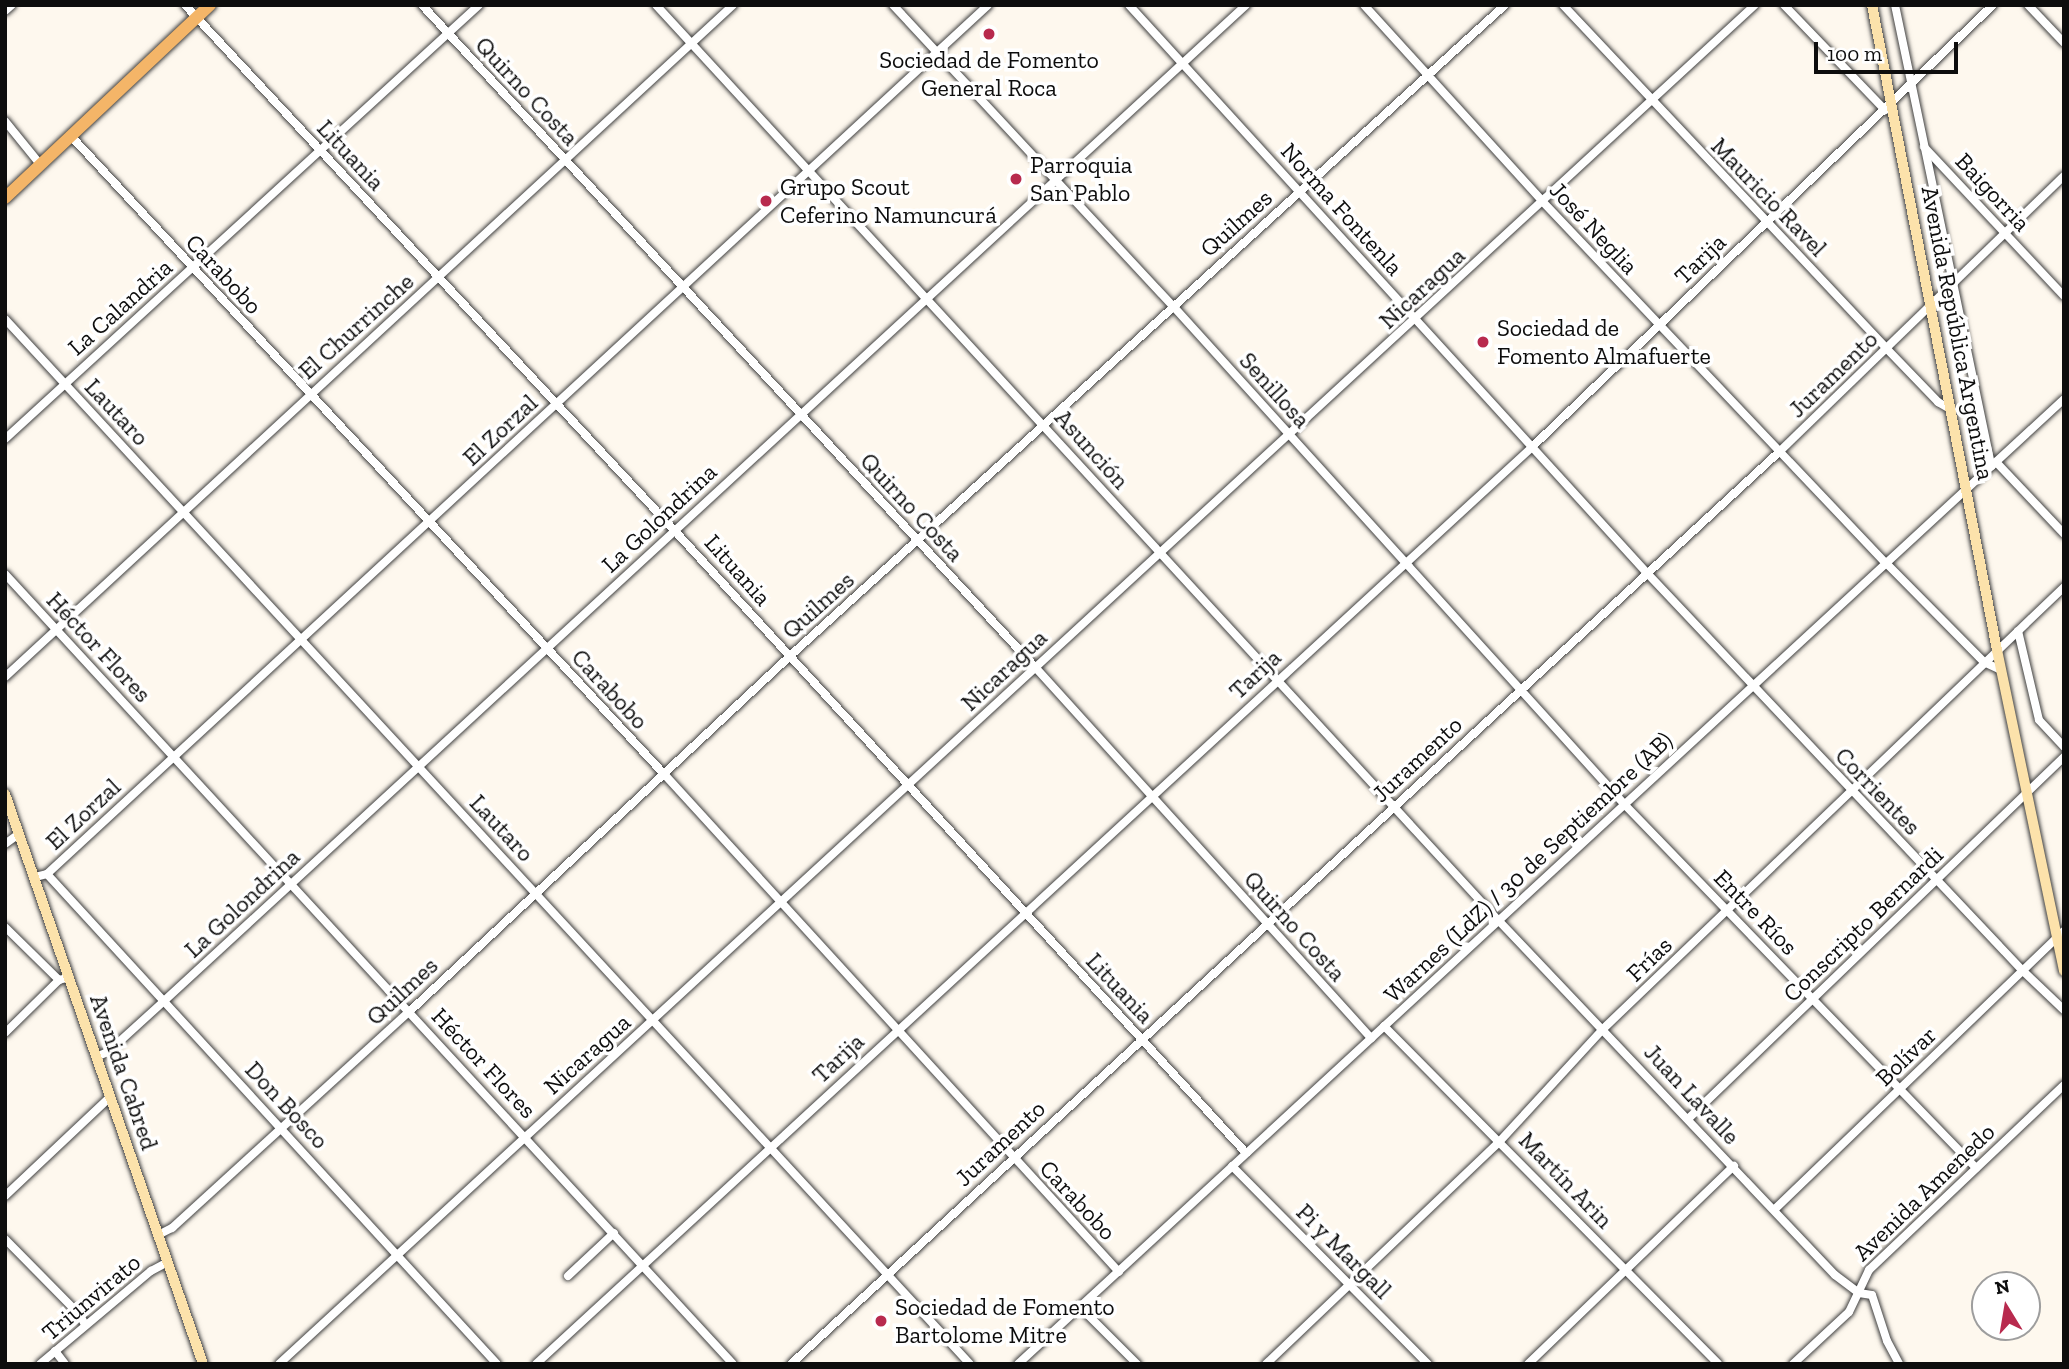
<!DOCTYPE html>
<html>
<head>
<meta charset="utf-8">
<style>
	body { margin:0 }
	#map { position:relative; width:2069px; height:1369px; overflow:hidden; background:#fef8ee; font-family:"Zilla Slab",serif }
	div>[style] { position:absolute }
	.roads { filter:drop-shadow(0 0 2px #404040) drop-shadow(0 0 2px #404040) }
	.street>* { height:8px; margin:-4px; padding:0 4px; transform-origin:4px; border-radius:4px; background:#fff }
	.secondary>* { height:10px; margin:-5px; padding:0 5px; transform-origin:5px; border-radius:5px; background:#fce2ab }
	.primary>* { height:12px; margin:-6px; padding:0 6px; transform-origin:6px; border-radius:6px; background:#f4b568 }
	.dots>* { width:19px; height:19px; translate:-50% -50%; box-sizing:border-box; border:4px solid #fff; border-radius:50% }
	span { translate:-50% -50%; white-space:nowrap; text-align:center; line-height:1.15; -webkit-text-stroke:7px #fff; paint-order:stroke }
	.poi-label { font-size:24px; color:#0d0d0d }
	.left { translate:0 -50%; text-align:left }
	.street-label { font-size:24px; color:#0d0d0d }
	.frame { position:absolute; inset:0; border:7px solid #0d0d0d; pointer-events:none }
	.north { position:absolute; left:1971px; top:1271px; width:70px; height:70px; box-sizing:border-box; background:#fff; border:2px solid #9e9e9e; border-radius:50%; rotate:349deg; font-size:19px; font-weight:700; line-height:28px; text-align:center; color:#0d0d0d }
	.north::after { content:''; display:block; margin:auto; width:24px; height:32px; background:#b82a4e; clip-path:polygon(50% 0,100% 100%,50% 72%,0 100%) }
	.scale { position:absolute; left:1814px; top:42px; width:144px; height:32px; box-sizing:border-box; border:4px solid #0d0d0d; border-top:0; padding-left:9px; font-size:21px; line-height:24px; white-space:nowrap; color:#0d0d0d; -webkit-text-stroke:5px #fff; paint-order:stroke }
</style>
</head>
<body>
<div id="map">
	<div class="roads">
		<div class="street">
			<div style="left:185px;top:5px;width:717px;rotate:47.03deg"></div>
			<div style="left:674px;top:530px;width:846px;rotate:47.44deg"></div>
			<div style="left:422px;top:5px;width:902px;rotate:47.2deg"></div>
			<div style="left:1035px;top:667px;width:501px;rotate:47.83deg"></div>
			<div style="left:656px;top:5px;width:1245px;rotate:47.38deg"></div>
			<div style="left:1499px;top:921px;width:488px;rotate:46.5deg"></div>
			<div style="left:1835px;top:1275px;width:30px;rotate:37deg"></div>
			<div style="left:1859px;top:1293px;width:13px;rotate:9deg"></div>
			<div style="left:1872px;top:1295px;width:48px;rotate:71.9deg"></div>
			<div style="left:1887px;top:1341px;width:26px;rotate:62deg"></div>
			<div style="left:893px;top:5px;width:411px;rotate:47.1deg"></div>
			<div style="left:1173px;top:306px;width:673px;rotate:47.83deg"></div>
			<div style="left:1625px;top:805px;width:505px;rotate:45.96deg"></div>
			<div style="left:1129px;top:5px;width:769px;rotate:47.64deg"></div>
			<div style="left:1647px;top:573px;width:546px;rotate:46.63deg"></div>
			<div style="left:2022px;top:970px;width:58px;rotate:43.6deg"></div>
			<div style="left:1364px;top:5px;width:266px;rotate:47.7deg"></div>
			<div style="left:1543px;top:202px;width:499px;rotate:46.5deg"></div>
			<div style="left:1887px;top:564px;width:138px;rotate:45.3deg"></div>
			<div style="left:1984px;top:662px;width:19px;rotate:25deg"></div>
			<div style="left:1563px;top:5px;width:473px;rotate:46.7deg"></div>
			<div style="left:1887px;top:349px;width:74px;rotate:46.1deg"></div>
			<div style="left:1938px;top:402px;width:16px;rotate:30deg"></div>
			<div style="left:1784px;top:5px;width:146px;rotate:46.1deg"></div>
			<div style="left:1895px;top:5px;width:471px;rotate:78.2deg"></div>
			<div style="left:2028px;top:5px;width:52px;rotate:46.5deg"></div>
			<div style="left:5px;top:11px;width:9px;rotate:-41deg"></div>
			<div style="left:5px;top:121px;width:55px;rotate:50.9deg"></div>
			<div style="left:70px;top:135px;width:874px;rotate:47.09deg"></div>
			<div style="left:665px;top:775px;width:673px;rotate:47.59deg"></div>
			<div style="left:1924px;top:147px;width:204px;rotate:46.8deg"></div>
			<div style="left:5px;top:319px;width:1422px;rotate:47.28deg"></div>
			<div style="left:5px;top:439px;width:643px;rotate:-42.48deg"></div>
			<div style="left:1996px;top:462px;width:99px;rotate:46.6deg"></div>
			<div style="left:5px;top:574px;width:1074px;rotate:47.34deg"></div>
			<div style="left:2018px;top:631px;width:91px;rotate:76.7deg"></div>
			<div style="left:2039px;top:720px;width:37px;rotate:47deg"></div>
			<div style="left:5px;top:677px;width:991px;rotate:-42.71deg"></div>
			<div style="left:5px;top:844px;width:17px;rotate:-36deg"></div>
			<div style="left:47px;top:874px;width:665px;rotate:47.44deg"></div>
			<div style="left:35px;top:877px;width:12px;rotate:-14deg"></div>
			<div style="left:47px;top:874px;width:1281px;rotate:-42.72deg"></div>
			<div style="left:5px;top:927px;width:76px;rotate:44.5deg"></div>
			<div style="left:1384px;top:1026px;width:475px;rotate:45.3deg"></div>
			<div style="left:5px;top:1033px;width:76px;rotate:-44.5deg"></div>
			<div style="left:59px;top:980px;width:11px;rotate:-15deg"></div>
			<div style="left:96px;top:1057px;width:13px;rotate:-23deg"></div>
			<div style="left:108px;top:1052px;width:76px;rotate:-42.3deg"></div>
			<div style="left:164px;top:1001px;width:1471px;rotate:-42.63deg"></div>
			<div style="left:1689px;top:1118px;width:521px;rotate:-43.91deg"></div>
			<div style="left:1232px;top:1166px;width:279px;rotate:45.3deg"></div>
			<div style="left:5px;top:1196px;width:144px;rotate:-43.3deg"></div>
			<div style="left:1775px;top:1209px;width:401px;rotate:-43.9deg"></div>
			<div style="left:158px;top:1235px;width:16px;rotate:-27deg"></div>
			<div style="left:172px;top:1228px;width:322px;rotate:-42.4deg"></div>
			<div style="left:410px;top:1011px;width:520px;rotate:-43.05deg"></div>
			<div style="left:790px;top:656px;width:967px;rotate:-42.32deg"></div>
			<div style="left:5px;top:1239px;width:107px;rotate:45.4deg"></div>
			<div style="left:80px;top:1315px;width:11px;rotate:63deg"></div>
			<div style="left:568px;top:1276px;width:63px;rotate:-43.1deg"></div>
			<div style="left:1080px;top:1307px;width:81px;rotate:45deg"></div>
			<div style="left:55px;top:1351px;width:16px;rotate:52deg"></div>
			<div style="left:40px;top:1364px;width:145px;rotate:-40deg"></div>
			<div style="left:151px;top:1271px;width:19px;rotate:-28deg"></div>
			<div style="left:279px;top:1364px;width:2006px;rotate:-42.64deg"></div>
			<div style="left:536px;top:1364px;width:1352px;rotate:-42.63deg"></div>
			<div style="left:1531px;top:448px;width:640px;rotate:-43.8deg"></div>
			<div style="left:791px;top:1364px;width:1346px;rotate:-42.71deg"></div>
			<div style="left:1780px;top:451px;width:395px;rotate:-44.1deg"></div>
			<div style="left:1018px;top:1364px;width:1423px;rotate:-42.69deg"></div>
			<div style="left:1266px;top:1364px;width:323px;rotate:-43.6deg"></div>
			<div style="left:1500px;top:1141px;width:152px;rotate:-47.4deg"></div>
			<div style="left:1603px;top:1029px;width:639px;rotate:-43.79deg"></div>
			<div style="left:1528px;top:1364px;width:286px;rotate:-43.9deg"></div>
			<div style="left:1793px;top:1364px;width:76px;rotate:-42.9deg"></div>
			<div style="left:1849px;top:1312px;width:47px;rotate:-64.5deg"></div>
			<div style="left:1869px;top:1270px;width:269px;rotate:-43.5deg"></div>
		</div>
		<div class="secondary">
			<div style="left:1872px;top:5px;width:657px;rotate:79.03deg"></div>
			<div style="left:1997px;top:650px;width:328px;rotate:78.2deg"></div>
			<div style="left:5px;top:794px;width:603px;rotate:70.84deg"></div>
		</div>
		<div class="primary">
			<div style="left:5px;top:198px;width:282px;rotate:-43.3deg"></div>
		</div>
	</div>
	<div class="dots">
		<div style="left:989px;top:34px;background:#b82a4e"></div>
		<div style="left:1016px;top:179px;background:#b82a4e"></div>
		<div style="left:766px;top:201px;background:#b82a4e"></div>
		<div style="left:1483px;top:342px;background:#b82a4e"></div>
		<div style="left:881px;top:1321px;background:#b82a4e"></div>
	</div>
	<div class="poi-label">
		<span style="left:989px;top:74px">Sociedad de Fomento<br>General Roca</span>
		<span class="left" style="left:1030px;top:179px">Parroquia<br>San Pablo</span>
		<span class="left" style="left:780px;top:201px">Grupo Scout<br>Ceferino Namuncurá</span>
		<span class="left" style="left:1497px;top:342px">Sociedad de<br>Fomento Almafuerte</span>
		<span class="left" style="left:895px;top:1321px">Sociedad de Fomento<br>Bartolome Mitre</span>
	</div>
	<div class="street-label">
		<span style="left:527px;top:91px;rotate:47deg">Quirno Costa</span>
		<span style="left:351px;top:155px;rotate:47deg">Lituania</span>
		<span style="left:1993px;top:192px;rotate:47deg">Baigorria</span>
		<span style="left:1769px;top:197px;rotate:46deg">Mauricio Ravel</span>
		<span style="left:1342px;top:209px;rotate:48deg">Norma Fontenla</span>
		<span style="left:1236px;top:223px;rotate:-42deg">Quilmes</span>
		<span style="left:1594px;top:228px;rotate:47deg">José Neglia</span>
		<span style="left:1700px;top:259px;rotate:-44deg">Tarija</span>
		<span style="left:224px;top:274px;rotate:47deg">Carabobo</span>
		<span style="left:1422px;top:288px;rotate:-43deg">Nicaragua</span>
		<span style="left:120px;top:307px;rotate:-42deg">La Calandria</span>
		<span style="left:356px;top:326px;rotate:-42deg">El Churrinche</span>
		<span style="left:1958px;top:333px;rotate:79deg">Avenida República Argentina</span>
		<span style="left:1833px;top:374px;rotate:-44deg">Juramento</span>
		<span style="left:1275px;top:390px;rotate:48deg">Senillosa</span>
		<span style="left:117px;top:412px;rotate:47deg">Lautaro</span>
		<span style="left:500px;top:430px;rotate:-43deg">El Zorzal</span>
		<span style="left:1092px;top:449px;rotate:48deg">Asunción</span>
		<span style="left:912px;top:507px;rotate:47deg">Quirno Costa</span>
		<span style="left:659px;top:518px;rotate:-43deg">La Golondrina</span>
		<span style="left:738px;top:570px;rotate:48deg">Lituania</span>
		<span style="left:818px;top:605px;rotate:-42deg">Quilmes</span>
		<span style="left:99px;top:647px;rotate:47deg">Héctor Flores</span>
		<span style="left:1004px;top:670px;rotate:-43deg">Nicaragua</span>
		<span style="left:1255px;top:674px;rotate:-43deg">Tarija</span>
		<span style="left:610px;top:689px;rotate:47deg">Carabobo</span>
		<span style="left:1417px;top:759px;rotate:-43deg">Juramento</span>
		<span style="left:1878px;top:791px;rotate:46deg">Corrientes</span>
		<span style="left:83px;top:814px;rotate:-43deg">El Zorzal</span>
		<span style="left:502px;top:828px;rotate:47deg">Lautaro</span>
		<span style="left:1528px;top:867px;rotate:-43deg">Warnes (LdZ) / 30 de Septiembre (AB)</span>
		<span style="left:242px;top:903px;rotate:-43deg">La Golondrina</span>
		<span style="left:1756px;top:912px;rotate:46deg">Entre Ríos</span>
		<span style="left:1863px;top:924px;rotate:-44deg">Conscripto Bernardi</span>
		<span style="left:1295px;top:926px;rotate:48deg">Quirno Costa</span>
		<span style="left:1649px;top:959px;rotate:-44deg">Frías</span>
		<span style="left:1120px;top:988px;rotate:47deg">Lituania</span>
		<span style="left:402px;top:991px;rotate:-43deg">Quilmes</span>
		<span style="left:587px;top:1054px;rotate:-42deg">Nicaragua</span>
		<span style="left:1906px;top:1056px;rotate:-44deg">Bolívar</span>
		<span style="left:838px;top:1058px;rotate:-43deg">Tarija</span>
		<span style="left:484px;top:1063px;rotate:47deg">Héctor Flores</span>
		<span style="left:124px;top:1072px;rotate:71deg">Avenida Cabred</span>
		<span style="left:1692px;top:1094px;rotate:47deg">Juan Lavalle</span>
		<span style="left:287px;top:1105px;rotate:47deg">Don Bosco</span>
		<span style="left:1000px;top:1143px;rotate:-43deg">Juramento</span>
		<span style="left:1566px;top:1180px;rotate:46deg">Martín Arin</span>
		<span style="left:1924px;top:1192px;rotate:-44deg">Avenida Amenedo</span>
		<span style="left:1078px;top:1200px;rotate:47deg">Carabobo</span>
		<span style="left:1344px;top:1251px;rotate:45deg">Pi y Margall</span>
		<span style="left:91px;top:1297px;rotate:-40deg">Triunvirato</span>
	</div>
	<div class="frame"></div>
	<div class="north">N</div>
	<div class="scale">100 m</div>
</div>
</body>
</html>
